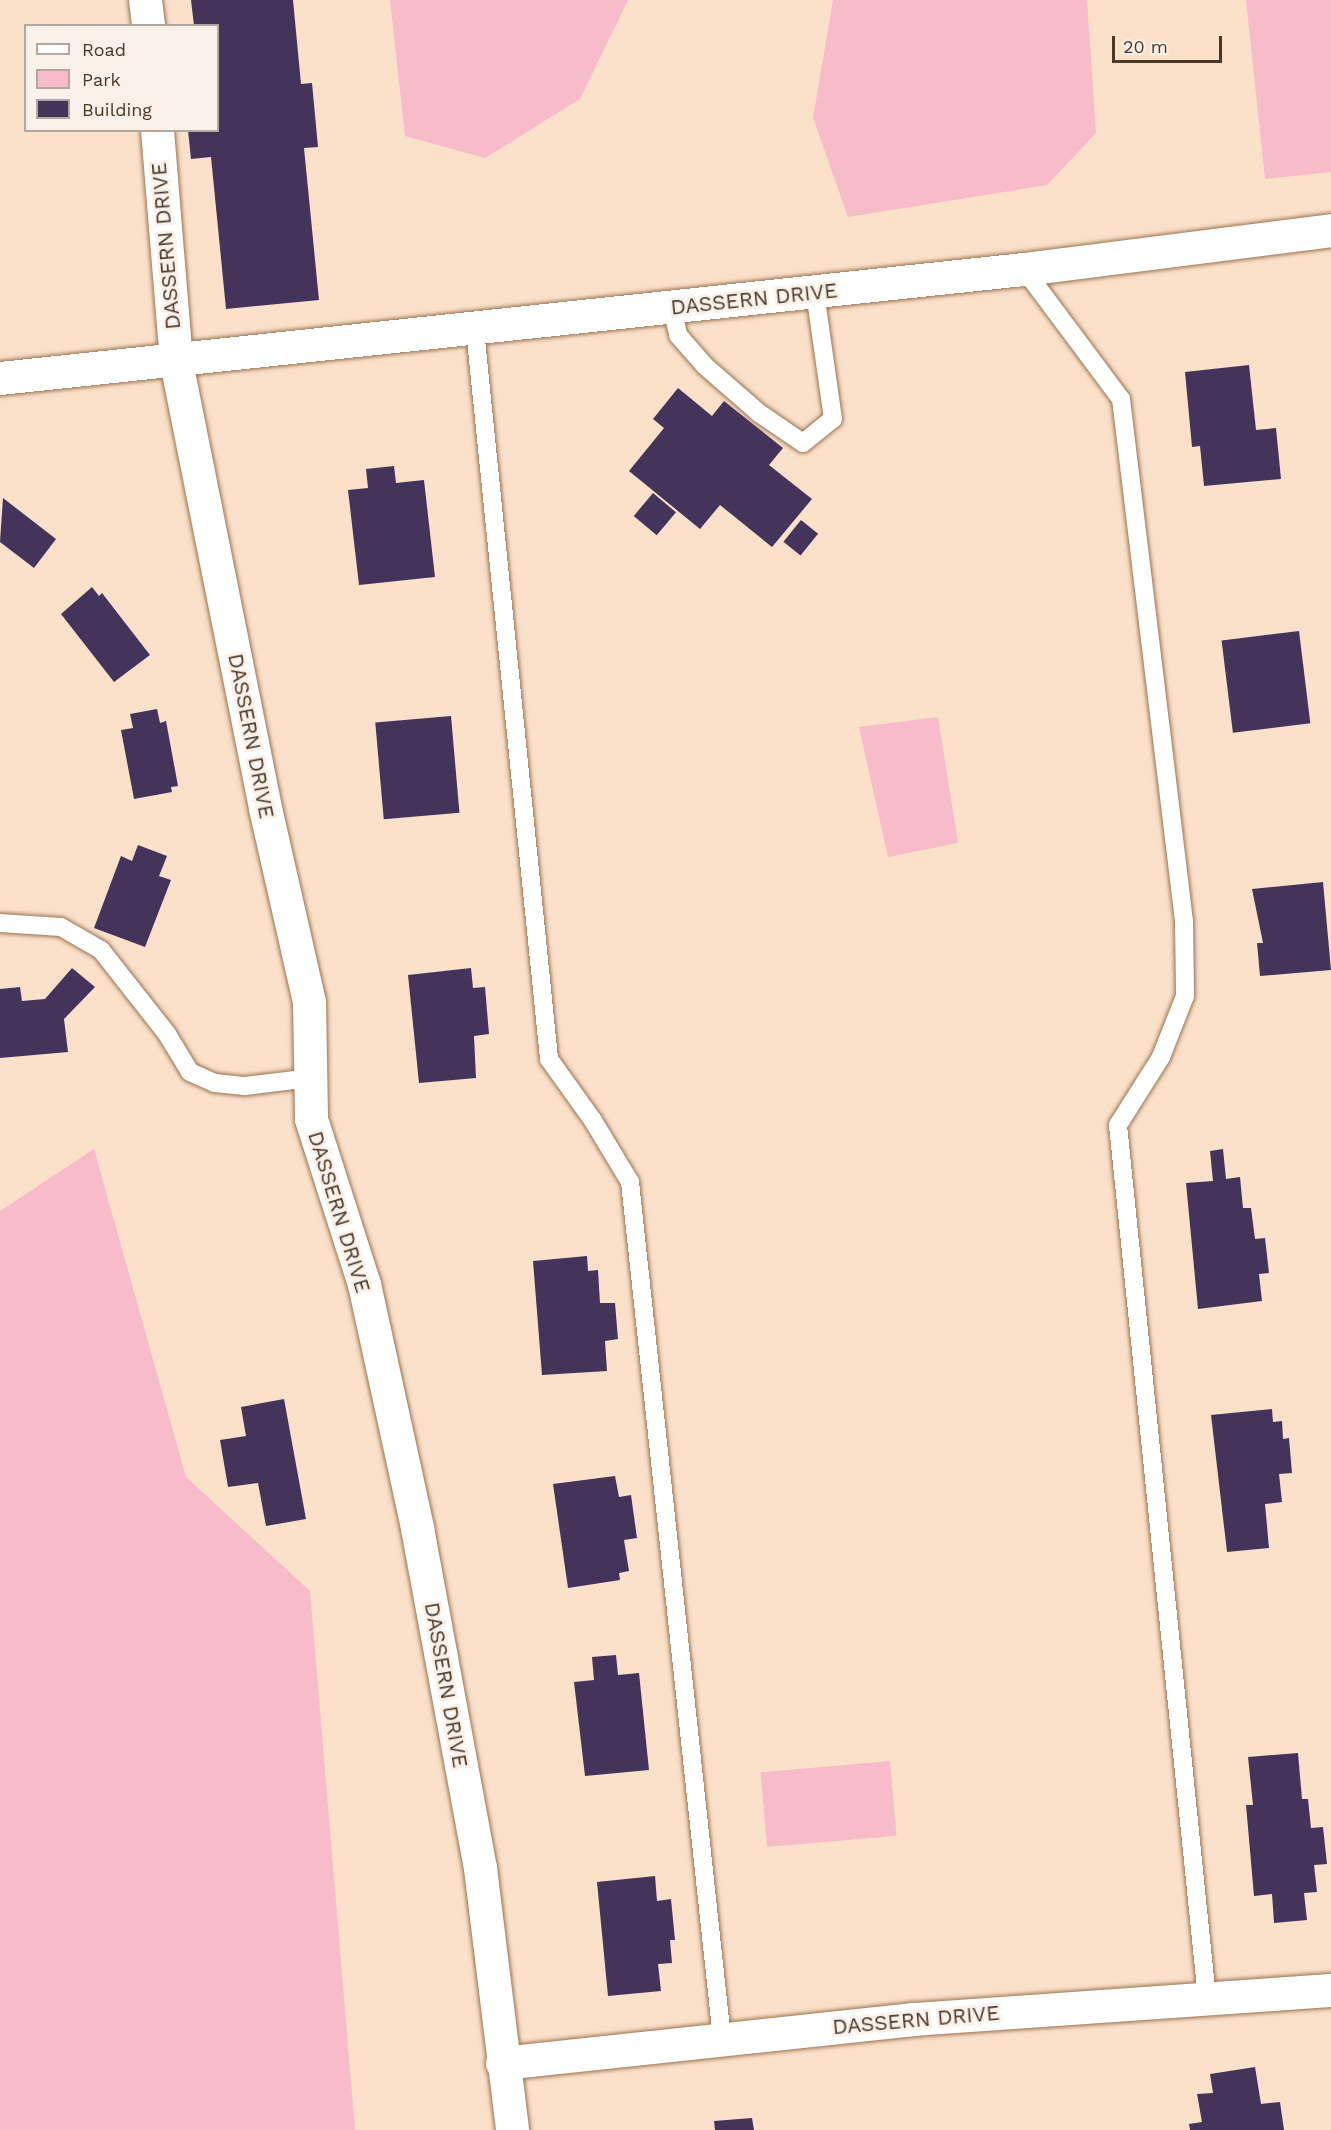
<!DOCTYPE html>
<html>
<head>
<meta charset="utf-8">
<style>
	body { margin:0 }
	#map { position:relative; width:1331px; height:2130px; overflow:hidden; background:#fbe1ca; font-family:"Work Sans",sans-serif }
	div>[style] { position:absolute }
	.green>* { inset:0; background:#f8bbca; transform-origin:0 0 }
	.building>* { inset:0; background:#44335b; transform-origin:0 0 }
	.roads { filter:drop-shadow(0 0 2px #9b7350) drop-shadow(0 0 2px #9b7350) }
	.service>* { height:18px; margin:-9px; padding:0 9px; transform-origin:9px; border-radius:9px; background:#fff }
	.minor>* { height:33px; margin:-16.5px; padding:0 16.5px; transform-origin:16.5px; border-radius:16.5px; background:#fff }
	span { translate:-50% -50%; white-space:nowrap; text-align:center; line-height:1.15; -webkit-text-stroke:6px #faf1ea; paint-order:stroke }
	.street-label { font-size:21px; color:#4a3829 }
	.legend { position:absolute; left:24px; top:24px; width:195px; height:108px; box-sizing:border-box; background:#faf1ea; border:2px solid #b4a79d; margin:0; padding:8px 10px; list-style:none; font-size:18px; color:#4a3829 }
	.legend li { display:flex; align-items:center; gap:12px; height:30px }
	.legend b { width:30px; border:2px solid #b4a79d }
	.scale { position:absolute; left:1112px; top:36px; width:110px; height:27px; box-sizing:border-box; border:3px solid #4a3829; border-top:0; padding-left:8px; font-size:18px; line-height:21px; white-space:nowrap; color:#4a3829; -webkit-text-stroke:4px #faf1ea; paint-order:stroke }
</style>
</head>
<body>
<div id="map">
	<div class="green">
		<div style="clip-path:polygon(390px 0,628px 0,580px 99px,485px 158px,405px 136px)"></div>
		<div style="clip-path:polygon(833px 0,1087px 0,1096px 133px,1047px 185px,848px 217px,813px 118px)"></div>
		<div style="clip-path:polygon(1246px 0,1331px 0,1331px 172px,1265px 179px)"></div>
		<div style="clip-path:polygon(938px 717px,958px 843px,888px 857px,859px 727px)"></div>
		<div style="clip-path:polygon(94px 1149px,186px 1477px,310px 1591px,355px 2130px,0 2130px,0 1211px)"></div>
		<div style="left:890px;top:1761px;width:75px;height:130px;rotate:85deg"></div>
	</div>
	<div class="building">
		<div style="clip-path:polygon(191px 0,293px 0,301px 84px,312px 83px,318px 147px,304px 148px,319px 300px,226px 309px,211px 157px,191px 159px,188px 130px,218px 130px,218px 26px,194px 26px)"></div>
		<div style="clip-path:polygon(1249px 365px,1256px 430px,1276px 428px,1281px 479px,1204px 486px,1200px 446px,1192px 447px,1185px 372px)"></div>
		<div style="clip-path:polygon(678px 388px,712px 416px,724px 401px,783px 448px,769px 465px,812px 499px,772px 547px,720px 505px,700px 529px,629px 471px,664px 428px,653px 419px)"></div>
		<div style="clip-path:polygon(394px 466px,396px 483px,424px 480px,435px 577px,359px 585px,348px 490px,368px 488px,366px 469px)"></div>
		<div style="left:653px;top:493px;width:30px;height:30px;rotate:40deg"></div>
		<div style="clip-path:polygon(3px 498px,56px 539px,34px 568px,0 542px)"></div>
		<div style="left:801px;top:520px;width:22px;height:28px;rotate:39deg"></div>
		<div style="clip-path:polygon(92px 587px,99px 596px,102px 593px,150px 655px,114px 682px,61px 614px)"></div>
		<div style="left:1299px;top:631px;width:93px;height:78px;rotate:83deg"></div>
		<div style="clip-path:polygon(157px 709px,160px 723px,166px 721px,178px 786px,171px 787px,172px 792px,134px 799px,121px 730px,133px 728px,130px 714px)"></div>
		<div style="left:451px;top:716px;width:97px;height:76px;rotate:85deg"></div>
		<div style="clip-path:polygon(138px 845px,167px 856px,159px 876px,171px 880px,145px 947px,94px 928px,121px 856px,132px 861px)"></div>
		<div style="clip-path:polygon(1323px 882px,1331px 970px,1260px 976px,1257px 943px,1263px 943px,1252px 889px)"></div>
		<div style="clip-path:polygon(72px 968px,95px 987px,64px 1019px,68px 1052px,0 1058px,0 989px,20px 987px,22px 1001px,45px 999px)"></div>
		<div style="clip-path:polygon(471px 968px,473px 988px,485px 987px,489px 1034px,474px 1036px,476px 1078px,419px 1083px,408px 975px)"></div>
		<div style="clip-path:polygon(1223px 1149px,1226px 1179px,1240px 1177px,1243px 1208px,1251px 1208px,1255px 1239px,1265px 1238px,1269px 1273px,1259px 1274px,1262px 1301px,1198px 1309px,1186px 1183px,1213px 1181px,1210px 1151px)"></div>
		<div style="clip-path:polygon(587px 1256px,588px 1271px,598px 1270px,600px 1303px,615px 1303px,618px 1339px,605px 1341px,607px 1371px,542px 1375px,533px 1261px)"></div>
		<div style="clip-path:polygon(284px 1399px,306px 1519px,266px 1526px,258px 1483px,228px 1487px,220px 1440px,246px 1436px,241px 1407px)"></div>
		<div style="clip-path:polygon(1272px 1409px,1273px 1422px,1282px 1421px,1283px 1439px,1289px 1438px,1292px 1473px,1279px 1474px,1282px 1502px,1265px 1504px,1269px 1548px,1227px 1552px,1211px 1415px)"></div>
		<div style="clip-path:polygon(615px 1476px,619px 1497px,631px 1495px,637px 1538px,624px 1540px,629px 1571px,619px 1573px,620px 1580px,568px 1588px,553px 1484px)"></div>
		<div style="clip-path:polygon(616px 1655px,618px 1675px,639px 1673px,649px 1770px,585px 1776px,574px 1682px,594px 1680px,592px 1657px)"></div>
		<div style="clip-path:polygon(1298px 1753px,1302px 1799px,1308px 1799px,1311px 1828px,1323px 1827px,1327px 1864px,1314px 1865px,1317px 1892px,1304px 1893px,1307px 1920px,1274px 1923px,1272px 1894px,1254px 1896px,1246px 1805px,1253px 1805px,1248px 1757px)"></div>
		<div style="clip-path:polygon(655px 1876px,657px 1901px,671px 1899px,675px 1940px,670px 1940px,672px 1963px,658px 1964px,661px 1991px,608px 1996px,597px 1882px)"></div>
		<div style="clip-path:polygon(1255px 2067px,1261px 2104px,1280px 2102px,1284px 2130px,1190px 2130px,1189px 2124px,1202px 2122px,1197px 2094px,1213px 2093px,1210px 2074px)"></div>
		<div style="clip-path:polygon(752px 2118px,754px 2130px,715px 2130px,714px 2121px)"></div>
	</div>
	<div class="roads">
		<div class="service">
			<div style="left:1024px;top:269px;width:162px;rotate:53.3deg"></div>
			<div style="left:1121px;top:399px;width:526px;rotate:83.12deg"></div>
			<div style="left:1184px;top:921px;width:75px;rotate:89.2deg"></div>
			<div style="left:1185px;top:996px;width:66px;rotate:111.5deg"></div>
			<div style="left:1161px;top:1057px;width:80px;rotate:122.3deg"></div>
			<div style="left:1118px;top:1125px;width:878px;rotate:84.18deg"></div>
			<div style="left:672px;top:308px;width:28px;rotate:77deg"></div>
			<div style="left:678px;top:335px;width:41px;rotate:48.9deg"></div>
			<div style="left:705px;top:366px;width:72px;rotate:41deg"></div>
			<div style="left:759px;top:413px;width:53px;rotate:34.3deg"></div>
			<div style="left:803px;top:443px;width:38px;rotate:-39deg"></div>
			<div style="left:833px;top:419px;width:128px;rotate:-98.1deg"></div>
			<div style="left:475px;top:330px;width:733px;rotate:84.2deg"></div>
			<div style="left:549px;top:1059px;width:74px;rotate:54.4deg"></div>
			<div style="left:592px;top:1119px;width:74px;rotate:58.9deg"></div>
			<div style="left:630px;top:1182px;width:862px;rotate:83.87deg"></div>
			<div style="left:0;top:923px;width:61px;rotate:3.8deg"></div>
			<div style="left:61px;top:927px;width:46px;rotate:29.9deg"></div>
			<div style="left:101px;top:950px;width:107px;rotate:51.8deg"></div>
			<div style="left:167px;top:1034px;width:44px;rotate:58.8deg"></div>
			<div style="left:190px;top:1072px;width:27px;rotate:24deg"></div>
			<div style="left:215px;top:1083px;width:30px;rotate:6deg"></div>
			<div style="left:245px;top:1086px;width:65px;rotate:-7deg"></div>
		</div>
		<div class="minor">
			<div style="left:145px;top:0;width:26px;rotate:83deg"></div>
			<div style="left:157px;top:130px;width:233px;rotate:85.3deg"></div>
			<div style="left:176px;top:362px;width:455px;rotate:78.7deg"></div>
			<div style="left:265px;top:808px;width:198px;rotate:77.2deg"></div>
			<div style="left:309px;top:1001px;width:118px;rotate:89deg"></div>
			<div style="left:311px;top:1119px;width:173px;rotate:72.2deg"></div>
			<div style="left:364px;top:1284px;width:250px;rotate:77.7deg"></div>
			<div style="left:417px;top:1528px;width:346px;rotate:79.5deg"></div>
			<div style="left:480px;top:1868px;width:264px;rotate:83deg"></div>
			<div style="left:0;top:378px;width:1030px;rotate:-6.08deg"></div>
			<div style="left:1024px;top:269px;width:309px;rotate:-7.2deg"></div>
			<div style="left:502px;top:2063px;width:414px;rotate:-6.1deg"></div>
			<div style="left:914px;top:2019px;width:418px;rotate:-4deg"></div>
		</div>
	</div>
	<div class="street-label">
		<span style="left:166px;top:246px;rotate:-95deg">DASSERN DRIVE</span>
		<span style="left:754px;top:299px;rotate:-6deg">DASSERN DRIVE</span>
		<span style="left:251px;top:736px;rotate:79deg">DASSERN DRIVE</span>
		<span style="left:339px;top:1212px;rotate:73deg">DASSERN DRIVE</span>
		<span style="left:446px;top:1685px;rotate:80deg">DASSERN DRIVE</span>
		<span style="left:916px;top:2020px;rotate:-5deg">DASSERN DRIVE</span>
	</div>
	<ul class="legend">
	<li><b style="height:8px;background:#fff"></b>Road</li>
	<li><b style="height:16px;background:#f8bbca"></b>Park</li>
	<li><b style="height:16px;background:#44335b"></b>Building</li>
	</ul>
	<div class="scale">20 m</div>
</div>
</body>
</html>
